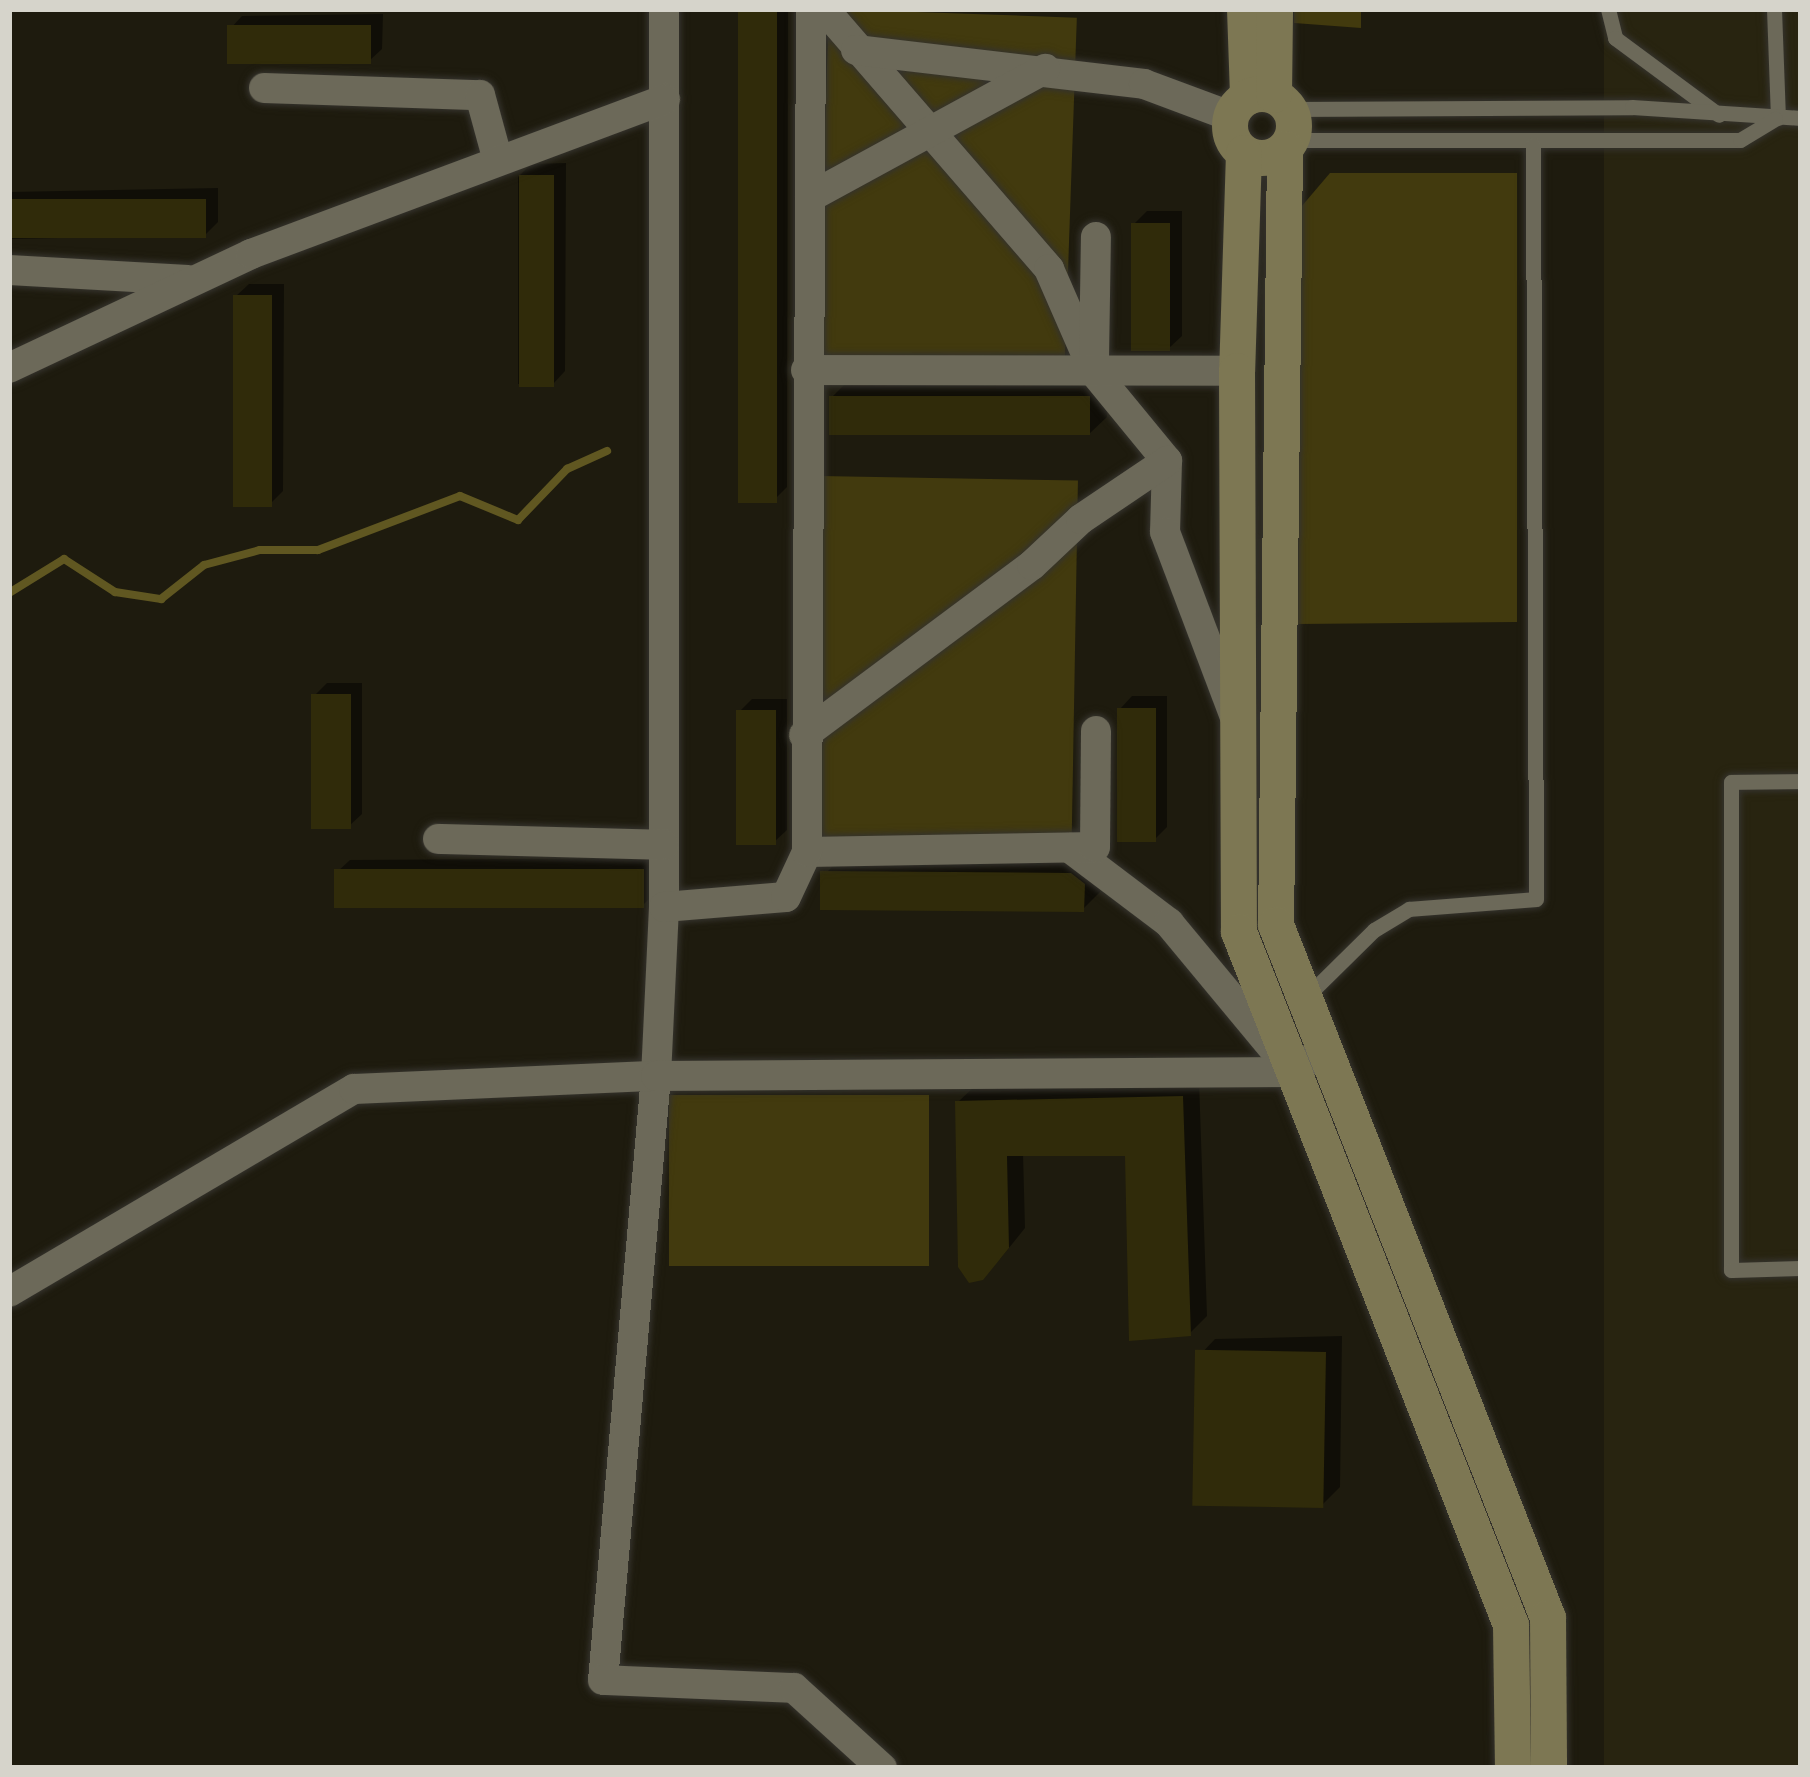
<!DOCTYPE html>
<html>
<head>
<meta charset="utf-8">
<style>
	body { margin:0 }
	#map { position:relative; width:1810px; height:1777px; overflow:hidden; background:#1e1b0e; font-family:Jost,sans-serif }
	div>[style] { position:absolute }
	.built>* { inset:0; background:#282410; transform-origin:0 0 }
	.green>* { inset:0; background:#423a0e; transform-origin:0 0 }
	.shadow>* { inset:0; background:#0007 }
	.stream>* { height:8px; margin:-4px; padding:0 4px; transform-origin:4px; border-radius:4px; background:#605721 }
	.building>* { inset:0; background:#302b0a; transform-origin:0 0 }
	.roads { filter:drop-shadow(0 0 3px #35332d) drop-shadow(0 0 3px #35332d) }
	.lane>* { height:15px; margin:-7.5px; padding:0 7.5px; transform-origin:7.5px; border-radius:7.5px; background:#6c6959 }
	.street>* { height:30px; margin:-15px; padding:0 15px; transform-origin:15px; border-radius:15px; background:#6c6959 }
	.secondary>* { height:36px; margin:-18px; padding:0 18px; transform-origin:18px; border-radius:18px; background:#7d7753 }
	.secondary>.ring { margin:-18px; padding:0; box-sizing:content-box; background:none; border:36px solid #7d7753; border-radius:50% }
	span { translate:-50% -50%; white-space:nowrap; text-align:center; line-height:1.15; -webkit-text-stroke:12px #1e1b0e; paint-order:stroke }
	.frame { position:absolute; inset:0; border:12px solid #d6d4cb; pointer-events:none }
</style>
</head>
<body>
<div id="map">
	<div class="built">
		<div style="left:1604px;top:9px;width:197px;height:1759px"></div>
	</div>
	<div class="green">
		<div style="left:829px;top:9px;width:248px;height:351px;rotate:2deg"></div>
		<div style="clip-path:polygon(1294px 9px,1361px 9px,1361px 28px,1294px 23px)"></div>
		<div style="clip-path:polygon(1330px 173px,1517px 173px,1517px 622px,1298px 624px,1301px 207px)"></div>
		<div style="left:820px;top:476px;width:258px;height:363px;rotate:1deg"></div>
		<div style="left:669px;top:1095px;width:260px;height:171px"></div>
	</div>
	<div class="shadow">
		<div style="clip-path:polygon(741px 9px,788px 9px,787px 487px,774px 500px)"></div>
		<div style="clip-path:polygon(383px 14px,382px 49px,369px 61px,230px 29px,242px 16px)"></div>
		<div style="clip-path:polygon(566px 163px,565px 371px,553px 384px,518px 384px,518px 177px,531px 164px)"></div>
		<div style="clip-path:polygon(218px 188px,218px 222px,205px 235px,9px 239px,9px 192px)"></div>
		<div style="clip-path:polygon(1147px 211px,1182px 211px,1182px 336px,1169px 348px,1134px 224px)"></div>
		<div style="clip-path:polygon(249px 284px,284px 284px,283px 491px,270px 504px,236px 296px)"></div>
		<div style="clip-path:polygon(849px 380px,1106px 382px,1107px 417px,1089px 434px,832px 397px)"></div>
		<div style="clip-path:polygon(327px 683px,362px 683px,362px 814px,349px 826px,314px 696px)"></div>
		<div style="clip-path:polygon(1132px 696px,1167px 696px,1167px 827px,1155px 839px,1120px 709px)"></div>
		<div style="clip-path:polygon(752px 699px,787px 699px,787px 830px,774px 842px,739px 712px)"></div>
		<div style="clip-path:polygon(844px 855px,1089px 857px,1101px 866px,1100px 892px,1083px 909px,826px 873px)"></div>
		<div style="clip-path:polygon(656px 858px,656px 892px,643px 905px,337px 872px,350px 860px)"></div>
		<div style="clip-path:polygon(1199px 1080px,1207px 1316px,1190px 1333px,1128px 1153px,1023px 1153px,1025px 1228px,1000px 1259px,958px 1102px,976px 1085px)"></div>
		<div style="clip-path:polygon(1342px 1336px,1340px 1487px,1322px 1505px,1198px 1357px,1215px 1339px)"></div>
	</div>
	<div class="stream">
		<div style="left:9px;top:593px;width:65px;rotate:-31.7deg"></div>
		<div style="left:64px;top:559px;width:61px;rotate:32.9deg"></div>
		<div style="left:115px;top:592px;width:47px;rotate:8.7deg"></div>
		<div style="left:161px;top:599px;width:55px;rotate:-38.3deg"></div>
		<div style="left:204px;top:565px;width:58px;rotate:-15deg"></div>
		<div style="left:260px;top:550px;width:58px"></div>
		<div style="left:318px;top:550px;width:152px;rotate:-20.8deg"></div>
		<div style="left:460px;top:496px;width:63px;rotate:22.5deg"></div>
		<div style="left:518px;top:520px;width:71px;rotate:-46.1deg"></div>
		<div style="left:567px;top:469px;width:44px;rotate:-24.2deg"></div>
	</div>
	<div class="building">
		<div style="left:738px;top:9px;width:39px;height:494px"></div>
		<div style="left:371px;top:25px;width:39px;height:144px;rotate:90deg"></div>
		<div style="left:519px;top:175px;width:35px;height:212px"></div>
		<div style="left:206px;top:199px;width:39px;height:197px;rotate:90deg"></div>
		<div style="left:1131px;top:223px;width:39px;height:128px"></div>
		<div style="left:233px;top:295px;width:39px;height:212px"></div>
		<div style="left:829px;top:396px;width:261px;height:39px"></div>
		<div style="left:311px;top:694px;width:40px;height:135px"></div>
		<div style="left:1117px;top:708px;width:39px;height:134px"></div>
		<div style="left:736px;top:710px;width:40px;height:135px"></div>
		<div style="left:644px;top:869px;width:39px;height:310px;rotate:90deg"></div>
		<div style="clip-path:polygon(820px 871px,1071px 873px,1085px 884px,1084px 912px,820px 910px)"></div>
		<div style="clip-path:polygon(1183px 1096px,1191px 1336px,1129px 1341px,1125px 1156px,1007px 1156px,1009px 1248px,983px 1280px,969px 1283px,958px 1267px,955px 1101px)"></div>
		<div style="left:1326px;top:1352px;width:156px;height:131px;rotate:91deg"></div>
	</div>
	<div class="roads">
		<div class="lane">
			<div style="left:1608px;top:9px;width:30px;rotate:76deg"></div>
			<div style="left:1615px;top:38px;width:129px;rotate:36.5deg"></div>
			<div style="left:1774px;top:9px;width:109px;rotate:87.9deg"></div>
			<div style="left:1290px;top:109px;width:342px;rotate:-0.3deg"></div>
			<div style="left:1632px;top:107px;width:169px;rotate:3.7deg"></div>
			<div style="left:1291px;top:140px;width:449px"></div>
			<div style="left:1740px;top:140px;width:41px;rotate:-31deg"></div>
			<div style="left:1801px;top:781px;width:70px;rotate:179.2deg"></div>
			<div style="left:1731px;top:782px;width:488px;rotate:90deg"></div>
			<div style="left:1731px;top:1270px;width:70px;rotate:-1.6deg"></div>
			<div style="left:1307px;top:996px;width:94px;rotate:-44.6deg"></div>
			<div style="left:1374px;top:930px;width:41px;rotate:-31deg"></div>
			<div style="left:1409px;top:909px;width:127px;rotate:-4.5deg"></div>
			<div style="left:1536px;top:899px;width:754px;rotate:-90.23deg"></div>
		</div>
		<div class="street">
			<div style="left:664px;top:9px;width:898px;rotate:90deg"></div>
			<div style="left:664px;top:907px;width:169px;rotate:92.7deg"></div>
			<div style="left:656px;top:1076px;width:606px;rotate:95.01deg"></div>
			<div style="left:603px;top:1680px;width:191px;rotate:2.4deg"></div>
			<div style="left:794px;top:1688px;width:119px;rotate:42.3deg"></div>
			<div style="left:824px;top:9px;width:344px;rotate:49.1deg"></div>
			<div style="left:1049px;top:269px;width:112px;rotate:66.4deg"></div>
			<div style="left:1094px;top:372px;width:115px;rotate:50.6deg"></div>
			<div style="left:1167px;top:461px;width:71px;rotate:91.6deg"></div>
			<div style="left:1165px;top:532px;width:198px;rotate:69.3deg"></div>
			<div style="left:856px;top:50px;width:290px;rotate:6.7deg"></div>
			<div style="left:1144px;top:84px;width:92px;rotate:20.4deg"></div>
			<div style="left:264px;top:88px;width:216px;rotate:1.9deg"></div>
			<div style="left:480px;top:95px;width:68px;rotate:74.7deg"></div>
			<div style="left:810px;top:197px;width:268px;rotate:-28.6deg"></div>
			<div style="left:9px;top:270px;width:179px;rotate:3.2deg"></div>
			<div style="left:1094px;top:360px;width:123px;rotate:-89.1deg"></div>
			<div style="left:9px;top:368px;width:268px;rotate:-25.2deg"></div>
			<div style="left:251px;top:254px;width:442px;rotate:-20.5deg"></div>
			<div style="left:806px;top:370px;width:431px;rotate:0.1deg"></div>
			<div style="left:804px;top:735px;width:284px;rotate:-36.7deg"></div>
			<div style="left:1032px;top:565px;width:67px;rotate:-43.2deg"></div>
			<div style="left:1081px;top:519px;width:104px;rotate:-34deg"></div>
			<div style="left:438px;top:839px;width:226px;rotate:1.5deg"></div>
			<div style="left:1070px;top:848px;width:124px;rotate:37.1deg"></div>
			<div style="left:1169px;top:923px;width:175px;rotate:50.3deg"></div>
			<div style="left:807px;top:852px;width:288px;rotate:-1deg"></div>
			<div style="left:1095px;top:847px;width:116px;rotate:-89.5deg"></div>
			<div style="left:664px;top:907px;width:122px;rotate:-4.7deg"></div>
			<div style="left:786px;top:897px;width:50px;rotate:-65deg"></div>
			<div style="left:807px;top:852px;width:843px;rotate:-89.73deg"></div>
			<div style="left:9px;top:1292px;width:400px;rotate:-30.5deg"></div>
			<div style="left:354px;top:1089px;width:302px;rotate:-2.5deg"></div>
			<div style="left:656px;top:1076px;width:637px;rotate:-0.36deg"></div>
			<div style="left:1293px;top:1072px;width:21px;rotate:-37deg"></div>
		</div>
		<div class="secondary">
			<div style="left:1245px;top:9px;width:88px;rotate:88deg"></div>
			<div class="ring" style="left:1230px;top:94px;width:28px;height:28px"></div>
			<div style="left:1274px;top:95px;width:86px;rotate:-89.3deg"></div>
			<div style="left:1285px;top:149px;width:776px;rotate:90.66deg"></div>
			<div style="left:1276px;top:925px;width:744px;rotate:68.57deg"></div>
			<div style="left:1548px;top:1618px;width:150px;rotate:89.6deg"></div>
			<div style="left:1244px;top:153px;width:218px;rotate:91.8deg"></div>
			<div style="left:1237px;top:371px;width:561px;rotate:89.8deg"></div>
			<div style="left:1239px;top:932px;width:744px;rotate:68.57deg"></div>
			<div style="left:1511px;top:1625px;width:143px;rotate:89.2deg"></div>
		</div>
	</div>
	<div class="frame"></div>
</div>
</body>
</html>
